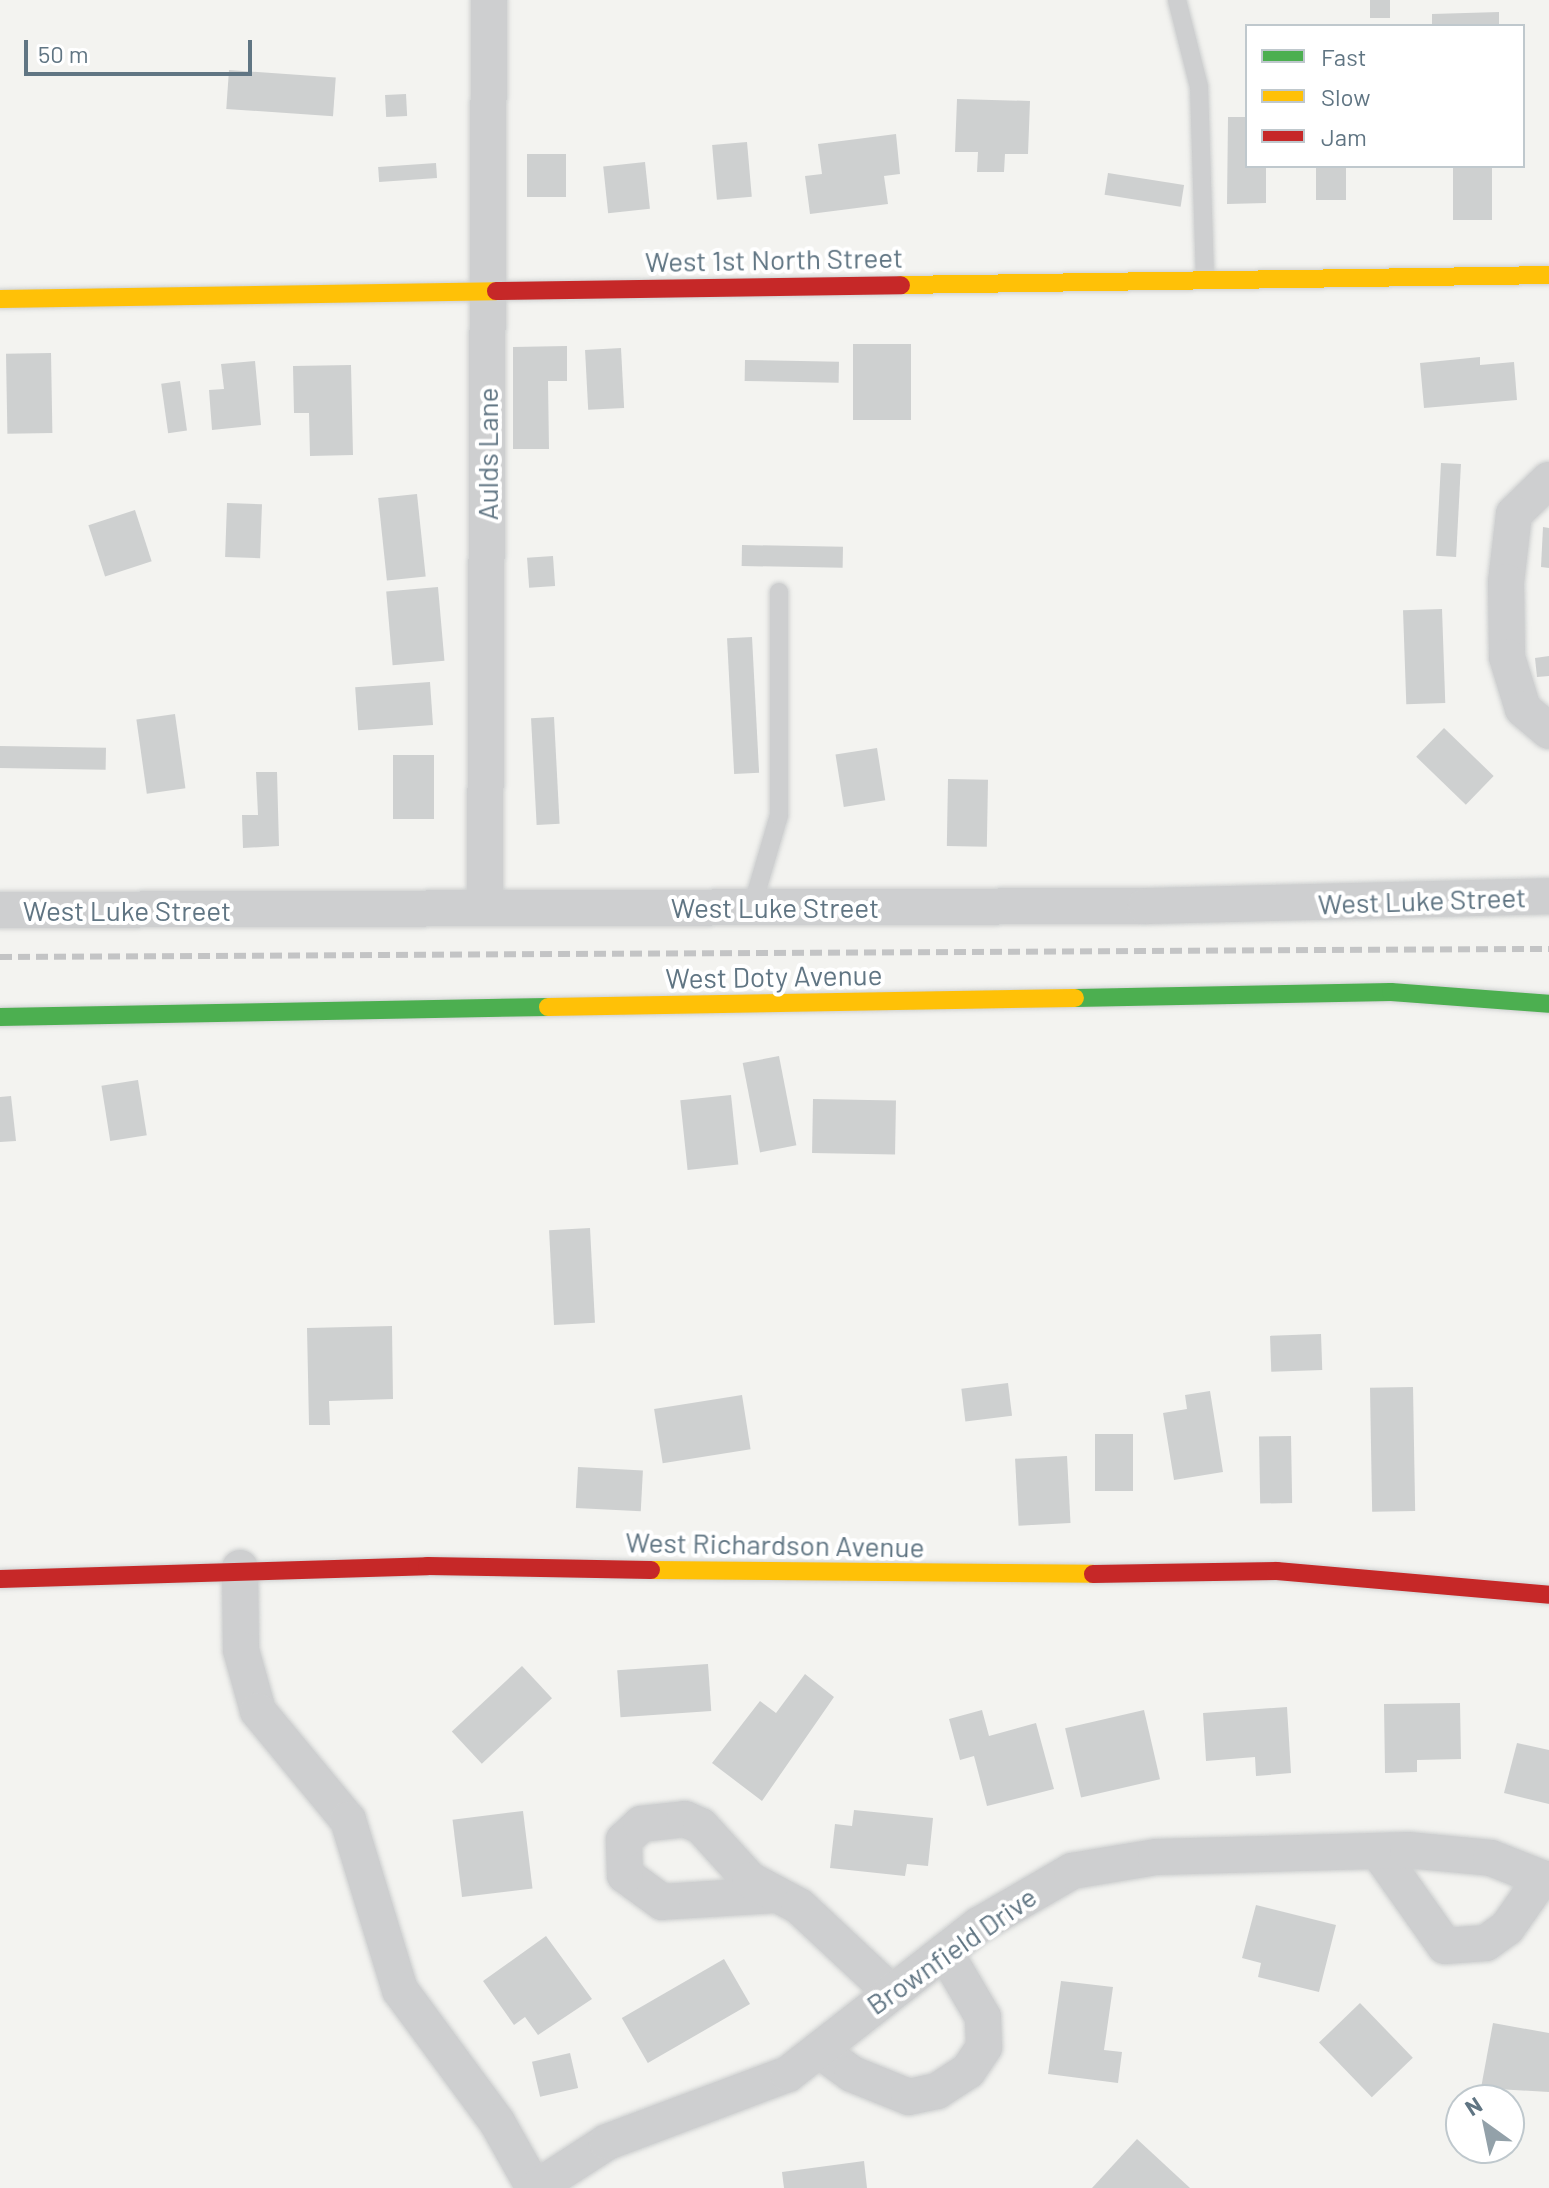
<!DOCTYPE html>
<html>
<head>
<meta charset="utf-8">
<style>
	body { margin:0 }
	#map { position:relative; width:1549px; height:2188px; overflow:hidden; background:#f3f3f0; font-family:Barlow,sans-serif }
	div>[style] { position:absolute }
	.building>* { inset:0; background:#ced0d0; transform-origin:0 0 }
	.roads { filter:drop-shadow(0 0 2px #ced0d0) drop-shadow(0 0 2px #ced0d0) }
	.lane>* { height:18px; margin:-9px; padding:0 9px; transform-origin:9px; border-radius:9px; background:#cecfd0 }
	.street>* { height:36px; margin:-18px; padding:0 18px; transform-origin:18px; border-radius:18px; background:#cecfd0 }
	.fast>* { height:18px; margin:-9px; padding:0 9px; transform-origin:9px; border-radius:9px; background:#4caf50 }
	.slow>* { height:18px; margin:-9px; padding:0 9px; transform-origin:9px; border-radius:9px; background:#ffc107 }
	.jam>* { height:18px; margin:-9px; padding:0 9px; transform-origin:9px; border-radius:9px; background:#c62828 }
	.rail>* { height:6px; margin-top:-3px; transform-origin:0; background:repeating-linear-gradient(90deg,#c3c4c5 0 12px,transparent 0 18px) }
	span { translate:-50% -50%; white-space:nowrap; text-align:center; line-height:1.15; -webkit-text-stroke:8px #fff; paint-order:stroke }
	.street-label { font-size:28px; color:#607583 }
	.legend { position:absolute; left:1245px; top:24px; width:280px; height:144px; box-sizing:border-box; background:#fff; border:2px solid #bfc8cd; margin:0; padding:10px 14px; list-style:none; font-size:24px; color:#607583 }
	.legend li { display:flex; align-items:center; gap:16px; height:40px }
	.legend b { width:40px; border:2px solid #bfc8cd }
	.north { position:absolute; left:1445px; top:2084px; width:80px; height:80px; box-sizing:border-box; background:#fff; border:2px solid #bfc8cd; border-radius:50%; rotate:327deg; font-size:22px; font-weight:700; line-height:32px; text-align:center; color:#607583 }
	.north::after { content:''; display:block; margin:auto; width:28px; height:36px; background:#93a1a9; clip-path:polygon(50% 0,100% 100%,50% 72%,0 100%) }
	.scale { position:absolute; left:24px; top:40px; width:228px; height:36px; box-sizing:border-box; border:4px solid #607583; border-top:0; padding-left:10px; font-size:24px; line-height:28px; white-space:nowrap; color:#607583; -webkit-text-stroke:6px #fff; paint-order:stroke }
</style>
</head>
<body>
<div id="map">
	<div class="building">
		<div style="left:1370px;top:0;width:20px;height:18px"></div>
		<div style="clip-path:polygon(1499px 12px,1499px 26px,1432px 26px,1432px 14px)"></div>
		<div style="left:229px;top:70px;width:107px;height:39px;rotate:4deg"></div>
		<div style="left:406px;top:94px;width:22px;height:21px;rotate:87deg"></div>
		<div style="clip-path:polygon(957px 99px,1030px 101px,1028px 154px,1005px 154px,1004px 172px,977px 172px,978px 152px,955px 152px)"></div>
		<div style="clip-path:polygon(1228px 117px,1247px 117px,1247px 166px,1266px 166px,1266px 203px,1227px 204px)"></div>
		<div style="clip-path:polygon(896px 134px,900px 174px,884px 176px,888px 204px,810px 214px,805px 176px,822px 174px,818px 144px)"></div>
		<div style="left:747px;top:142px;width:55px;height:35px;rotate:85deg"></div>
		<div style="left:527px;top:154px;width:39px;height:43px"></div>
		<div style="left:645px;top:162px;width:47px;height:42px;rotate:84deg"></div>
		<div style="left:436px;top:163px;width:15px;height:58px;rotate:86deg"></div>
		<div style="left:1316px;top:166px;width:30px;height:34px"></div>
		<div style="left:1453px;top:166px;width:39px;height:54px"></div>
		<div style="left:1108px;top:173px;width:77px;height:22px;rotate:9deg"></div>
		<div style="left:853px;top:344px;width:58px;height:76px"></div>
		<div style="clip-path:polygon(567px 346px,567px 381px,548px 381px,549px 449px,513px 449px,513px 347px)"></div>
		<div style="left:621px;top:348px;width:60px;height:36px;rotate:87deg"></div>
		<div style="left:51px;top:353px;width:80px;height:45px;rotate:89deg"></div>
		<div style="clip-path:polygon(1480px 357px,1480px 365px,1514px 362px,1517px 400px,1424px 408px,1420px 363px)"></div>
		<div style="left:745px;top:360px;width:94px;height:21px;rotate:1deg"></div>
		<div style="clip-path:polygon(255px 361px,261px 425px,212px 430px,209px 390px,224px 389px,221px 364px)"></div>
		<div style="clip-path:polygon(351px 365px,353px 455px,310px 456px,309px 413px,294px 413px,293px 366px)"></div>
		<div style="left:180px;top:381px;width:50px;height:19px;rotate:82deg"></div>
		<div style="left:1441px;top:463px;width:20px;height:93px;rotate:3deg"></div>
		<div style="left:417px;top:494px;width:83px;height:39px;rotate:84deg"></div>
		<div style="left:227px;top:503px;width:35px;height:54px;rotate:2deg"></div>
		<div style="left:135px;top:510px;width:54px;height:49px;rotate:72deg"></div>
		<div style="clip-path:polygon(1543px 527px,1549px 528px,1549px 568px,1541px 567px)"></div>
		<div style="left:742px;top:545px;width:101px;height:21px;rotate:1deg"></div>
		<div style="left:553px;top:556px;width:30px;height:26px;rotate:86deg"></div>
		<div style="left:438px;top:587px;width:74px;height:52px;rotate:85deg"></div>
		<div style="left:1442px;top:609px;width:94px;height:39px;rotate:88deg"></div>
		<div style="left:752px;top:637px;width:136px;height:25px;rotate:87deg"></div>
		<div style="clip-path:polygon(1549px 656px,1549px 676px,1537px 677px,1535px 658px)"></div>
		<div style="left:430px;top:682px;width:43px;height:75px;rotate:86deg"></div>
		<div style="left:175px;top:714px;width:75px;height:39px;rotate:82deg"></div>
		<div style="left:554px;top:717px;width:107px;height:23px;rotate:87deg"></div>
		<div style="left:1444px;top:728px;width:69px;height:40px;rotate:44deg"></div>
		<div style="left:0;top:746px;width:106px;height:22px;rotate:1deg"></div>
		<div style="left:877px;top:748px;width:53px;height:42px;rotate:81deg"></div>
		<div style="left:393px;top:755px;width:41px;height:64px"></div>
		<div style="clip-path:polygon(256px 772px,277px 772px,279px 846px,243px 848px,242px 815px,258px 815px)"></div>
		<div style="left:948px;top:779px;width:40px;height:67px;rotate:1deg"></div>
		<div style="left:779px;top:1056px;width:91px;height:37px;rotate:79deg"></div>
		<div style="left:138px;top:1080px;width:56px;height:37px;rotate:81deg"></div>
		<div style="left:731px;top:1095px;width:70px;height:51px;rotate:84deg"></div>
		<div style="clip-path:polygon(11px 1096px,16px 1141px,0 1142px,0 1097px)"></div>
		<div style="left:813px;top:1099px;width:83px;height:54px;rotate:1deg"></div>
		<div style="left:590px;top:1228px;width:95px;height:41px;rotate:87deg"></div>
		<div style="clip-path:polygon(392px 1326px,393px 1399px,329px 1401px,330px 1425px,309px 1425px,307px 1328px)"></div>
		<div style="left:1321px;top:1334px;width:36px;height:51px;rotate:88deg"></div>
		<div style="left:1008px;top:1383px;width:33px;height:47px;rotate:83deg"></div>
		<div style="left:1413px;top:1387px;width:124px;height:43px;rotate:89deg"></div>
		<div style="clip-path:polygon(1210px 1391px,1223px 1472px,1174px 1480px,1163px 1413px,1187px 1409px,1185px 1395px)"></div>
		<div style="left:742px;top:1395px;width:55px;height:89px;rotate:81deg"></div>
		<div style="left:1095px;top:1434px;width:38px;height:57px"></div>
		<div style="left:1291px;top:1436px;width:67px;height:32px;rotate:89deg"></div>
		<div style="left:1067px;top:1456px;width:67px;height:52px;rotate:87deg"></div>
		<div style="left:578px;top:1467px;width:65px;height:41px;rotate:3deg"></div>
		<div style="left:708px;top:1664px;width:47px;height:91px;rotate:86deg"></div>
		<div style="left:522px;top:1666px;width:44px;height:96px;rotate:47deg"></div>
		<div style="clip-path:polygon(805px 1674px,834px 1697px,762px 1801px,712px 1763px,760px 1701px,776px 1713px)"></div>
		<div style="clip-path:polygon(1460px 1703px,1461px 1759px,1417px 1760px,1417px 1772px,1385px 1773px,1384px 1704px)"></div>
		<div style="clip-path:polygon(1287px 1707px,1291px 1773px,1256px 1776px,1255px 1757px,1206px 1761px,1203px 1713px)"></div>
		<div style="clip-path:polygon(982px 1710px,989px 1736px,1036px 1723px,1054px 1789px,987px 1806px,974px 1756px,960px 1760px,949px 1719px)"></div>
		<div style="left:1144px;top:1710px;width:71px;height:81px;rotate:77deg"></div>
		<div style="clip-path:polygon(1517px 1743px,1549px 1750px,1549px 1804px,1504px 1793px)"></div>
		<div style="clip-path:polygon(854px 1810px,933px 1818px,928px 1866px,907px 1864px,905px 1876px,830px 1868px,835px 1824px,852px 1826px)"></div>
		<div style="left:523px;top:1811px;width:78px;height:71px;rotate:83deg"></div>
		<div style="clip-path:polygon(1256px 1905px,1336px 1925px,1319px 1992px,1258px 1977px,1261px 1963px,1242px 1958px)"></div>
		<div style="clip-path:polygon(546px 1936px,592px 1999px,538px 2035px,525px 2017px,514px 2025px,483px 1981px)"></div>
		<div style="left:724px;top:1959px;width:52px;height:118px;rotate:60deg"></div>
		<div style="clip-path:polygon(1061px 1981px,1113px 1987px,1104px 2050px,1122px 2052px,1118px 2083px,1048px 2074px)"></div>
		<div style="left:1360px;top:2003px;width:76px;height:57px;rotate:46deg"></div>
		<div style="clip-path:polygon(1493px 2023px,1549px 2033px,1549px 2092px,1481px 2088px)"></div>
		<div style="left:570px;top:2053px;width:36px;height:39px;rotate:77deg"></div>
		<div style="clip-path:polygon(1137px 2139px,1190px 2188px,1092px 2188px)"></div>
		<div style="clip-path:polygon(864px 2161px,867px 2188px,784px 2188px,782px 2172px)"></div>
	</div>
	<div class="roads">
		<div class="lane">
			<div style="left:1177px;top:0;width:90px;rotate:75.8deg"></div>
			<div style="left:1199px;top:87px;width:193px;rotate:88.2deg"></div>
			<div style="left:752px;top:907px;width:96px;rotate:-73.6deg"></div>
			<div style="left:779px;top:815px;width:223px;rotate:-90deg"></div>
		</div>
		<div class="street">
			<div style="left:1549px;top:480px;width:49px;rotate:135.8deg"></div>
			<div style="left:1514px;top:514px;width:68px;rotate:96.7deg"></div>
			<div style="left:1506px;top:582px;width:75px;rotate:89.2deg"></div>
			<div style="left:1507px;top:657px;width:54px;rotate:72.9deg"></div>
			<div style="left:1523px;top:709px;width:34px;rotate:40deg"></div>
			<div style="left:485px;top:908px;width:908px;rotate:-89.75deg"></div>
			<div style="left:0;top:910px;width:1146px;rotate:-0.2deg"></div>
			<div style="left:1146px;top:906px;width:403px;rotate:-1.4deg"></div>
			<div style="left:240px;top:1568px;width:82px;rotate:89.3deg"></div>
			<div style="left:241px;top:1650px;width:63px;rotate:74.4deg"></div>
			<div style="left:258px;top:1711px;width:141px;rotate:50.5deg"></div>
			<div style="left:348px;top:1820px;width:178px;rotate:73deg"></div>
			<div style="left:400px;top:1990px;width:164px;rotate:53.7deg"></div>
			<div style="left:497px;top:2122px;width:76px;rotate:60.7deg"></div>
			<div style="left:1378px;top:1851px;width:116px;rotate:54.8deg"></div>
			<div style="left:1445px;top:1946px;width:41px;rotate:-4.2deg"></div>
			<div style="left:1486px;top:1943px;width:26px;rotate:-36deg"></div>
			<div style="left:1507px;top:1928px;width:61px;rotate:-55deg"></div>
			<div style="left:775px;top:1895px;width:113px;rotate:176.5deg"></div>
			<div style="left:662px;top:1902px;width:46px;rotate:-143.9deg"></div>
			<div style="left:625px;top:1875px;width:35px;rotate:-92deg"></div>
			<div style="left:624px;top:1840px;width:23px;rotate:-43deg"></div>
			<div style="left:641px;top:1824px;width:44px;rotate:-6.5deg"></div>
			<div style="left:685px;top:1819px;width:17px;rotate:24deg"></div>
			<div style="left:701px;top:1826px;width:73px;rotate:47.8deg"></div>
			<div style="left:750px;top:1880px;width:55px;rotate:28deg"></div>
			<div style="left:799px;top:1906px;width:126px;rotate:43.1deg"></div>
			<div style="left:819px;top:2050px;width:41px;rotate:36deg"></div>
			<div style="left:852px;top:2074px;width:61px;rotate:22deg"></div>
			<div style="left:909px;top:2097px;width:29px;rotate:-12deg"></div>
			<div style="left:937px;top:2091px;width:37px;rotate:-33deg"></div>
			<div style="left:968px;top:2071px;width:29px;rotate:-56deg"></div>
			<div style="left:984px;top:2047px;width:30px;rotate:-92deg"></div>
			<div style="left:983px;top:2017px;width:75px;rotate:-120.3deg"></div>
			<div style="left:536px;top:2188px;width:85px;rotate:-32.9deg"></div>
			<div style="left:607px;top:2142px;width:193px;rotate:-20.6deg"></div>
			<div style="left:788px;top:2074px;width:242px;rotate:-38deg"></div>
			<div style="left:979px;top:1925px;width:108px;rotate:-30.1deg"></div>
			<div style="left:1072px;top:1871px;width:85px;rotate:-9.5deg"></div>
			<div style="left:1156px;top:1857px;width:252px;rotate:-1.6deg"></div>
			<div style="left:1408px;top:1850px;width:83px;rotate:5.5deg"></div>
			<div style="left:1491px;top:1858px;width:62px;rotate:21.6deg"></div>
		</div>
		<div class="fast">
			<div style="left:1075px;top:998px;width:316px;rotate:-1.1deg"></div>
			<div style="left:1391px;top:992px;width:158px;rotate:4.3deg"></div>
			<div style="left:0;top:1017px;width:548px;rotate:-1.05deg"></div>
		</div>
		<div class="slow">
			<div style="left:901px;top:285px;width:648px;rotate:-0.88deg"></div>
			<div style="left:0;top:299px;width:496px;rotate:-0.9deg"></div>
			<div style="left:548px;top:1007px;width:527px;rotate:-0.98deg"></div>
			<div style="left:651px;top:1570px;width:442px;rotate:0.5deg"></div>
		</div>
		<div class="jam">
			<div style="left:496px;top:291px;width:405px;rotate:-0.8deg"></div>
			<div style="left:1093px;top:1574px;width:184px;rotate:-0.9deg"></div>
			<div style="left:1277px;top:1571px;width:273px;rotate:5deg"></div>
			<div style="left:0;top:1579px;width:427px;rotate:-1.7deg"></div>
			<div style="left:427px;top:1566px;width:224px;rotate:1deg"></div>
		</div>
	</div>
	<div class="rail">
		<div style="left:0;top:957px;width:1549px;rotate:-0.3deg"></div>
	</div>
	<div class="street-label">
		<span style="left:774px;top:259px;rotate:-1deg">West 1st North Street</span>
		<span style="left:487px;top:454px;rotate:-90deg">Aulds Lane</span>
		<span style="left:1422px;top:900px;rotate:-2deg">West Luke Street</span>
		<span style="left:775px;top:907px">West Luke Street</span>
		<span style="left:127px;top:910px">West Luke Street</span>
		<span style="left:774px;top:976px;rotate:-1deg">West Doty Avenue</span>
		<span style="left:775px;top:1544px;rotate:1deg">West Richardson Avenue</span>
		<span style="left:951px;top:1950px;rotate:-35deg">Brownfield Drive</span>
	</div>
	<ul class="legend">
	<li><b style="height:10px;background:#4caf50"></b>Fast</li>
	<li><b style="height:10px;background:#ffc107"></b>Slow</li>
	<li><b style="height:10px;background:#c62828"></b>Jam</li>
	</ul>
	<div class="north">N</div>
	<div class="scale">50 m</div>
</div>
</body>
</html>
